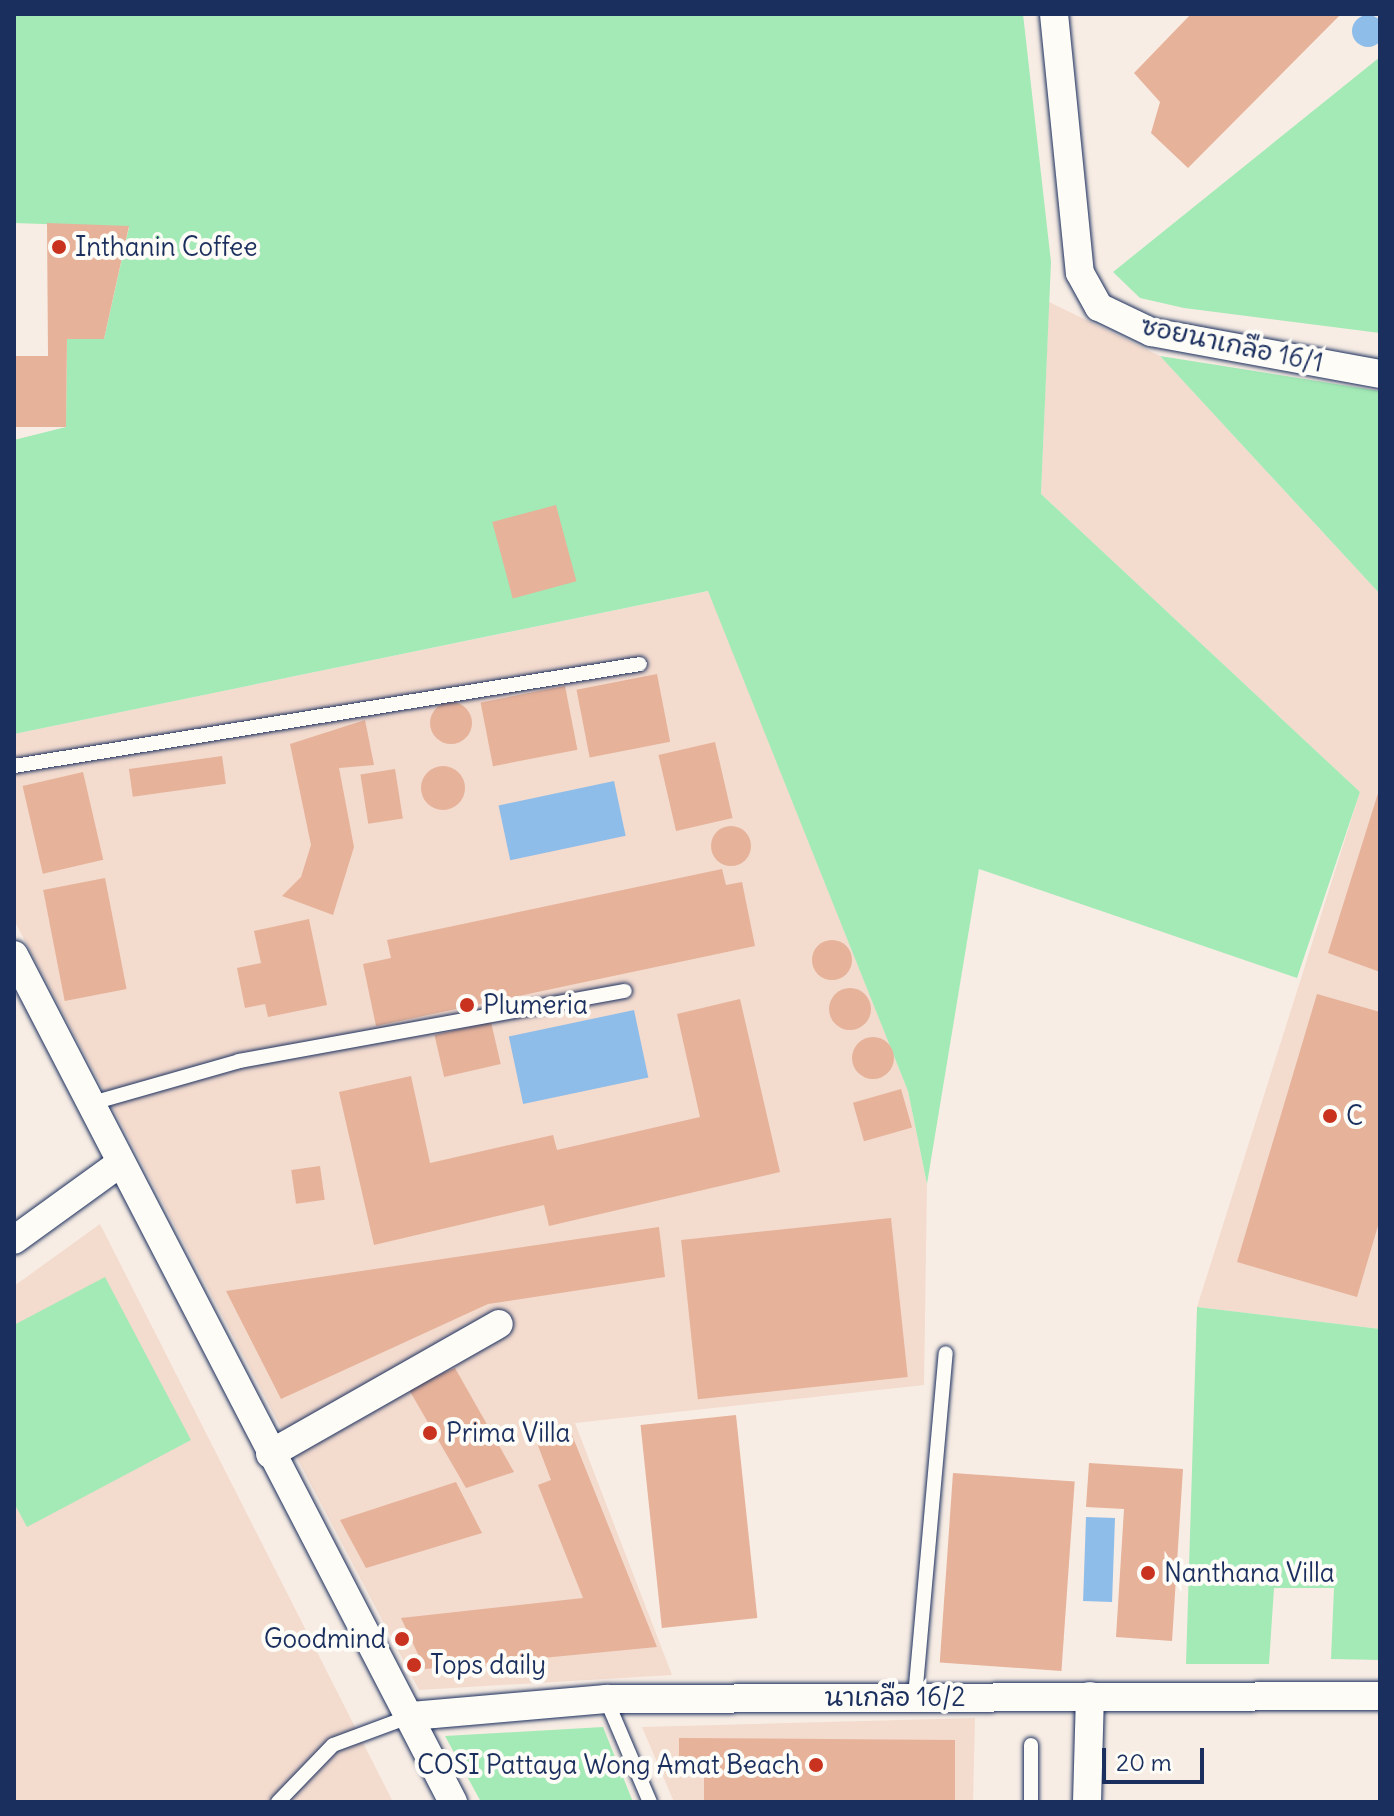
<!DOCTYPE html>
<html>
<head>
<meta charset="utf-8">
<style>
	body { margin:0 }
	#map { position:relative; width:1394px; height:1816px; overflow:hidden; background:#f8ede4; font-family:Delius,"Playpen Sans Thai",sans-serif }
	div>[style] { position:absolute }
	.built>* { inset:0; background:#f3dbce }
	.green>* { inset:0; background:#a4eab6 }
	.water>* { inset:0; background:#8ebde9; transform-origin:0 0 }
	.round { border-radius:50% }
	.building>* { inset:0; background:#e6b29a; transform-origin:0 0 }
	.roads { filter:drop-shadow(0 0 2px #1b2f5e) drop-shadow(0 0 2px #1b2f5e) }
	.service>* { height:14px; margin:-7px; padding:0 7px; transform-origin:7px; border-radius:7px; background:#fdfcf7 }
	.minor>* { height:28px; margin:-14px; padding:0 14px; transform-origin:14px; border-radius:14px; background:#fdfcf7 }
	.dots>* { width:22px; height:22px; translate:-50% -50%; box-sizing:border-box; border:4px solid #fdfcf7; border-radius:50% }
	span { translate:-50% -50%; white-space:nowrap; text-align:center; line-height:1.15; -webkit-text-stroke:8px #fdfcf7; paint-order:stroke }
	.poi-label { font-size:26px; color:#1b2f5e }
	.left { translate:0 -50%; text-align:left }
	.right { translate:-100% -50%; text-align:right }
	.street-label { font-size:26px; color:#1b2f5e }
	.frame { position:absolute; inset:0; border:16px solid #1b2f5e; pointer-events:none }
	.scale { position:absolute; left:1102px; top:1748px; width:102px; height:36px; box-sizing:border-box; border:4px solid #1b2f5e; border-top:0; padding-left:10px; font-size:24px; line-height:28px; white-space:nowrap; color:#1b2f5e; -webkit-text-stroke:6px #fdfcf7; paint-order:stroke }
</style>
</head>
<body>
<div id="map">
	<div class="built">
		<div style="clip-path:polygon(1049px 302px,1160px 356px,1380px 594px,1380px 1329px,1197px 1307px,1360px 792px,1041px 494px)"></div>
		<div style="clip-path:polygon(709px 591px,908px 1091px,927px 1184px,924px 1385px,575px 1423px,672px 1675px,419px 1690px,14px 920px,14px 734px)"></div>
		<div style="clip-path:polygon(100px 1224px,393px 1802px,14px 1802px,14px 1286px)"></div>
		<div style="clip-path:polygon(975px 1718px,973px 1802px,674px 1802px,642px 1727px)"></div>
	</div>
	<div class="green">
		<div style="clip-path:polygon(14px 14px,1023px 14px,1051px 262px,1041px 494px,1360px 792px,1297px 978px,979px 869px,927px 1184px,908px 1091px,708px 591px,14px 734px,14px 440px,66px 427px,67px 339px,104px 339px,129px 227px,14px 223px)"></div>
		<div style="clip-path:polygon(1380px 57px,1380px 333px,1184px 308px,1140px 298px,1113px 272px)"></div>
		<div style="clip-path:polygon(1160px 356px,1380px 391px,1380px 594px)"></div>
		<div style="clip-path:polygon(105px 1277px,191px 1440px,27px 1527px,14px 1503px,14px 1325px)"></div>
		<div style="clip-path:polygon(1197px 1307px,1380px 1329px,1380px 1660px,1331px 1659px,1334px 1588px,1274px 1588px,1269px 1664px,1186px 1664px)"></div>
		<div style="clip-path:polygon(603px 1727px,633px 1802px,481px 1802px,445px 1736px)"></div>
	</div>
	<div class="water">
		<div class="round" style="left:1352px;top:15px;width:32px;height:32px"></div>
		<div style="left:614px;top:781px;width:56px;height:118px;rotate:78deg"></div>
		<div style="left:634px;top:1010px;width:69px;height:128px;rotate:78deg"></div>
		<div style="left:1086px;top:1517px;width:29px;height:84px;rotate:2deg"></div>
	</div>
	<div class="building">
		<div style="clip-path:polygon(1191px 14px,1341px 14px,1188px 168px,1151px 133px,1160px 102px,1134px 73px)"></div>
		<div style="clip-path:polygon(47px 223px,129px 226px,104px 339px,67px 339px,66px 427px,14px 427px,14px 356px,48px 356px)"></div>
		<div style="left:556px;top:505px;width:79px;height:66px;rotate:75deg"></div>
		<div style="left:657px;top:674px;width:69px;height:82px;rotate:79deg"></div>
		<div style="left:565px;top:686px;width:65px;height:86px;rotate:79deg"></div>
		<div class="round" style="left:430px;top:702px;width:42px;height:42px"></div>
		<div style="clip-path:polygon(365px 720px,374px 765px,339px 768px,354px 847px,333px 915px,282px 896px,301px 877px,311px 845px,290px 744px)"></div>
		<div style="left:715px;top:742px;width:78px;height:58px;rotate:77deg"></div>
		<div style="left:222px;top:756px;width:28px;height:94px;rotate:82deg"></div>
		<div class="round" style="left:421px;top:766px;width:44px;height:44px"></div>
		<div style="left:395px;top:769px;width:50px;height:35px;rotate:81deg"></div>
		<div style="left:83px;top:772px;width:90px;height:62px;rotate:77deg"></div>
		<div style="clip-path:polygon(1379px 790px,1380px 790px,1380px 972px,1328px 953px)"></div>
		<div class="round" style="left:711px;top:826px;width:40px;height:40px"></div>
		<div style="clip-path:polygon(722px 869px,726px 885px,742px 882px,755px 946px,376px 1026px,363px 964px,391px 958px,387px 940px)"></div>
		<div style="left:105px;top:878px;width:113px;height:63px;rotate:79deg"></div>
		<div style="clip-path:polygon(309px 919px,327px 1005px,268px 1017px,265px 1004px,245px 1008px,237px 968px,261px 963px,254px 931px)"></div>
		<div class="round" style="left:812px;top:940px;width:40px;height:40px"></div>
		<div class="round" style="left:829px;top:988px;width:42px;height:42px"></div>
		<div style="clip-path:polygon(1317px 994px,1380px 1012px,1380px 1219px,1357px 1297px,1237px 1262px)"></div>
		<div style="clip-path:polygon(740px 999px,780px 1172px,549px 1226px,544px 1205px,374px 1245px,339px 1092px,411px 1076px,430px 1163px,553px 1135px,557px 1150px,700px 1117px,677px 1014px)"></div>
		<div style="left:491px;top:1022px;width:43px;height:58px;rotate:77deg"></div>
		<div class="round" style="left:852px;top:1037px;width:42px;height:42px"></div>
		<div style="left:901px;top:1089px;width:40px;height:50px;rotate:74deg"></div>
		<div style="left:320px;top:1166px;width:34px;height:29px;rotate:82deg"></div>
		<div style="left:891px;top:1218px;width:160px;height:211px;rotate:84deg"></div>
		<div style="clip-path:polygon(659px 1227px,665px 1277px,488px 1304px,281px 1399px,226px 1291px)"></div>
		<div style="clip-path:polygon(455px 1368px,514px 1472px,466px 1488px,408px 1388px)"></div>
		<div style="left:736px;top:1415px;width:204px;height:96px;rotate:84deg"></div>
		<div style="clip-path:polygon(570px 1430px,657px 1647px,425px 1669px,401px 1618px,583px 1598px,538px 1485px,551px 1480px,537px 1443px)"></div>
		<div style="clip-path:polygon(1089px 1463px,1183px 1469px,1172px 1641px,1116px 1637px,1124px 1509px,1086px 1507px)"></div>
		<div style="left:953px;top:1473px;width:122px;height:190px;rotate:4deg"></div>
		<div style="clip-path:polygon(456px 1482px,482px 1533px,366px 1568px,340px 1520px)"></div>
		<div style="clip-path:polygon(679px 1738px,955px 1740px,955px 1802px,704px 1802px,704px 1775px,679px 1775px)"></div>
	</div>
	<div class="roads">
		<div class="service">
			<div style="left:14px;top:766px;width:634px;rotate:-9.25deg"></div>
			<div style="left:92px;top:1103px;width:153px;rotate:-15.9deg"></div>
			<div style="left:239px;top:1061px;width:392px;rotate:-10.3deg"></div>
			<div style="left:915px;top:1697px;width:345px;rotate:-84.9deg"></div>
			<div style="left:606px;top:1699px;width:112px;rotate:66.9deg"></div>
			<div style="left:1031px;top:1745px;width:57px;rotate:90deg"></div>
			<div style="left:278px;top:1802px;width:79px;rotate:-46deg"></div>
			<div style="left:333px;top:1745px;width:83px;rotate:-20.4deg"></div>
		</div>
		<div class="minor">
			<div style="left:1054px;top:14px;width:260px;rotate:84.3deg"></div>
			<div style="left:1080px;top:273px;width:39px;rotate:61deg"></div>
			<div style="left:1099px;top:307px;width:58px;rotate:25.7deg"></div>
			<div style="left:1151px;top:332px;width:233px;rotate:10.4deg"></div>
			<div style="left:14px;top:955px;width:954px;rotate:62.6deg"></div>
			<div style="left:14px;top:1240px;width:130px;rotate:-35.9deg"></div>
			<div style="left:270px;top:1454px;width:263px;rotate:-29.6deg"></div>
			<div style="left:411px;top:1716px;width:196px;rotate:-5deg"></div>
			<div style="left:606px;top:1699px;width:774px;rotate:-0.22deg"></div>
			<div style="left:1087px;top:1802px;width:106px;rotate:-88.4deg"></div>
		</div>
	</div>
	<div class="dots">
		<div style="left:59px;top:247px;background:#c8321e"></div>
		<div style="left:467px;top:1005px;background:#c8321e"></div>
		<div style="left:1330px;top:1116px;background:#c8321e"></div>
		<div style="left:430px;top:1433px;background:#c8321e"></div>
		<div style="left:1148px;top:1573px;background:#c8321e"></div>
		<div style="left:402px;top:1639px;background:#c8321e"></div>
		<div style="left:414px;top:1665px;background:#c8321e"></div>
		<div style="left:816px;top:1765px;background:#c8321e"></div>
	</div>
	<div class="poi-label">
		<span class="left" style="left:75px;top:247px">Inthanin Coffee</span>
		<span class="left" style="left:483px;top:1005px">Plumeria</span>
		<span class="left" style="left:1346px;top:1116px">C</span>
		<span class="left" style="left:446px;top:1433px">Prima Villa</span>
		<span class="left" style="left:1164px;top:1573px">Nanthana Villa</span>
		<span class="right" style="left:386px;top:1639px">Goodmind</span>
		<span class="left" style="left:430px;top:1665px">Tops daily</span>
		<span class="right" style="left:800px;top:1765px">COSI Pattaya Wong Amat Beach</span>
	</div>
	<div class="street-label">
		<span style="left:1232px;top:344px;rotate:12deg">ซอยนาเกลือ 16/1</span>
		<span style="left:895px;top:1697px">นาเกลือ 16/2</span>
	</div>
	<div class="frame"></div>
	<div class="scale">20 m</div>
</div>
</body>
</html>
